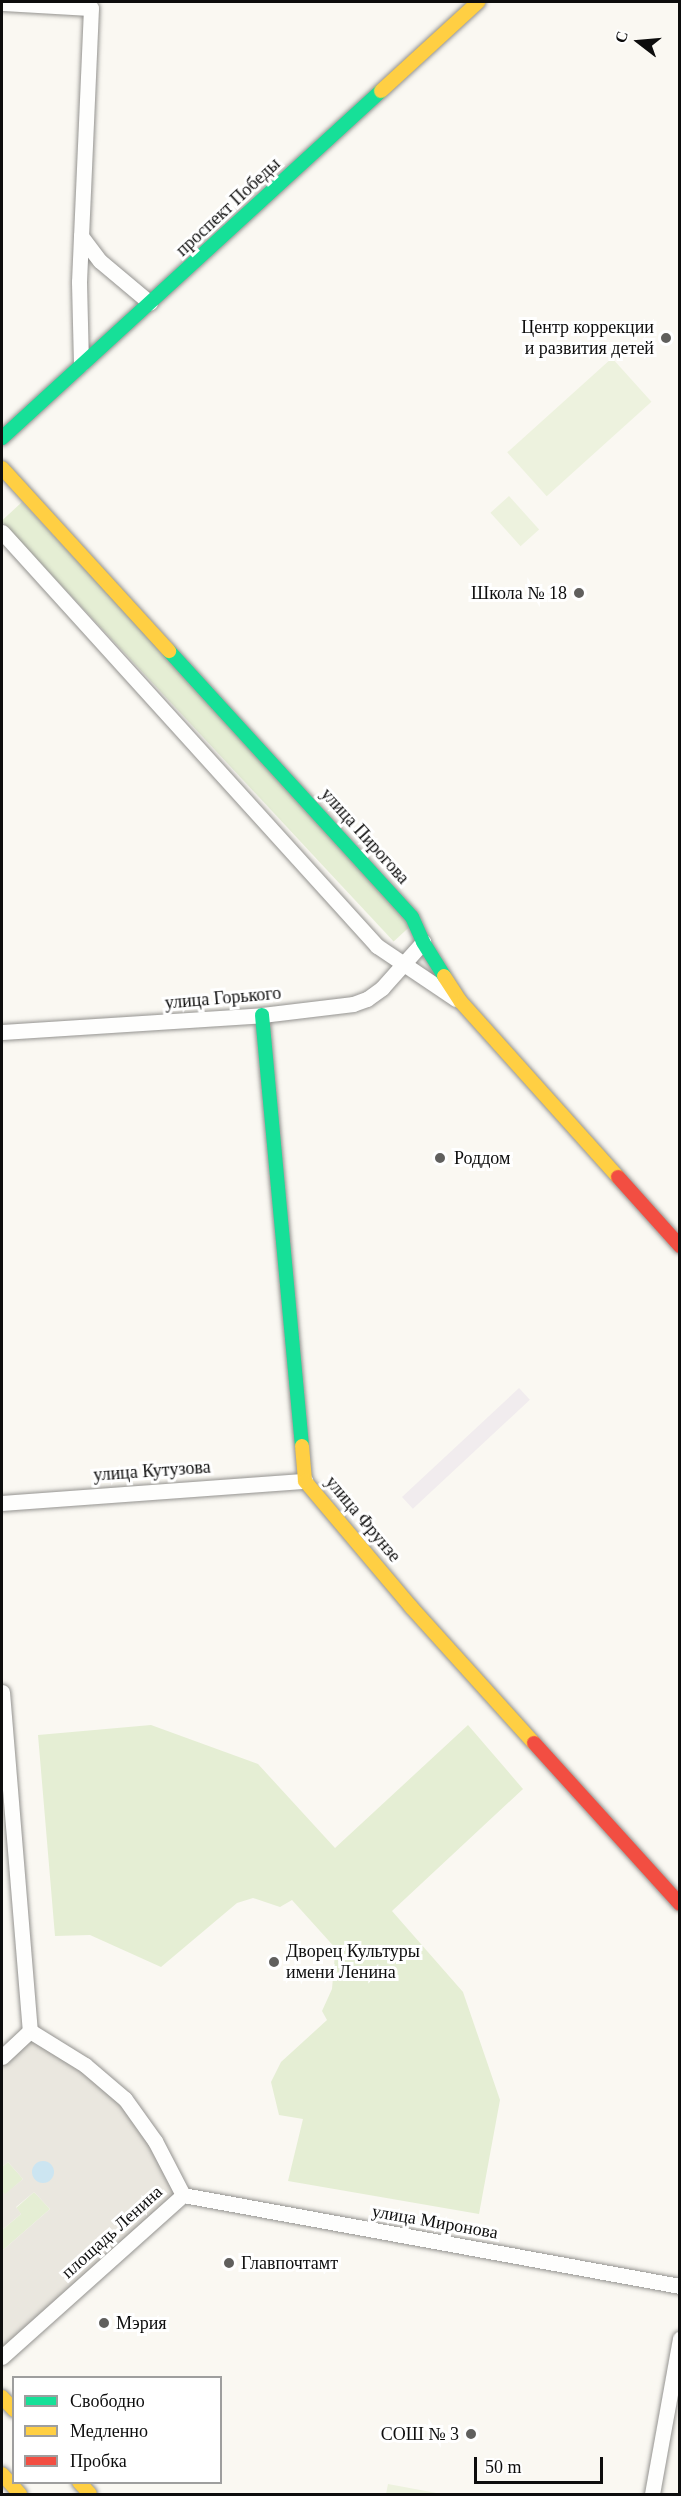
<!DOCTYPE html>
<html>
<head>
<meta charset="utf-8">
<style>
	body { margin:0 }
	#map { position:relative; width:681px; height:2496px; overflow:hidden; background:#faf8f2; font-family:Georgia,serif }
	div>[style] { position:absolute }
	.industrial>* { inset:0; background:#f1ecee; transform-origin:0 0 }
	.green>* { inset:0; background:#e5eed4; transform-origin:0 0 }
	.pitch>* { inset:0; background:#edf2de; transform-origin:0 0 }
	.plaza>* { inset:0; background:#eae7df }
	.water>* { inset:0; background:#cce5f1 }
	.round { border-radius:50% }
	.roads { filter:drop-shadow(0 0 2px #949390) drop-shadow(0 0 2px #949390) }
	.street>* { height:15px; margin:-7.5px; padding:0 7.5px; transform-origin:7.5px; border-radius:7.5px; background:#fefefd }
	.fast>* { height:14px; margin:-7px; padding:0 7px; transform-origin:7px; border-radius:7px; background:#16e098 }
	.slow>* { height:14px; margin:-7px; padding:0 7px; transform-origin:7px; border-radius:7px; background:#ffcf43 }
	.jam>* { height:14px; margin:-7px; padding:0 7px; transform-origin:7px; border-radius:7px; background:#f24e42 }
	.dots>* { width:16px; height:16px; translate:-50% -50%; box-sizing:border-box; border:3px solid #fff; border-radius:50% }
	span { translate:-50% -50%; white-space:nowrap; text-align:center; line-height:1.15; -webkit-text-stroke:6px #fff; paint-order:stroke }
	.street-label { font-size:18px; color:#0d0d0d }
	.poi-label { font-size:18px; color:#0d0d0d }
	.right { translate:-100% -50%; text-align:right }
	.left { translate:0 -50%; text-align:left }
	.frame { position:absolute; inset:0; border:3px solid #0d0d0d; pointer-events:none }
	.legend { position:absolute; left:12px; top:2376px; width:210px; height:108px; box-sizing:border-box; background:#fff; border:2px solid #9e9e9e; margin:0; padding:8px 10px; list-style:none; font-size:18px; color:#0d0d0d }
	.legend li { display:flex; align-items:center; gap:12px; height:30px }
	.legend b { width:30px; border:2px solid #9e9e9e }
	.north { position:absolute; left:609px; top:12px; width:60px; height:60px; -webkit-text-stroke:4px #fff; paint-order:stroke; rotate:286deg; font-size:16px; font-weight:700; line-height:24px; text-align:center; color:#0d0d0d }
	.north::after { content:''; display:block; margin:auto; width:21px; height:27px; background:#0d0d0d; clip-path:polygon(50% 0,100% 100%,50% 72%,0 100%) }
	.scale { position:absolute; left:474px; top:2457px; width:129px; height:27px; box-sizing:border-box; border:3px solid #0d0d0d; border-top:0; padding-left:8px; font-size:18px; line-height:21px; white-space:nowrap; color:#0d0d0d; -webkit-text-stroke:4px #fff; paint-order:stroke }
</style>
</head>
<body>
<div id="map">
	<div class="industrial">
		<div style="left:519px;top:1388px;width:16px;height:160px;rotate:47deg"></div>
	</div>
	<div class="green">
		<div style="left:22px;top:502px;width:575px;height:28px;rotate:47deg"></div>
		<div style="clip-path:polygon(151px 1725px,258px 1764px,335px 1848px,468px 1725px,523px 1789px,392px 1911px,463px 1992px,500px 2100px,479px 2214px,288px 2181px,303px 2119px,279px 2115px,271px 2082px,281px 2062px,327px 2020px,322px 2011px,332px 1989px,335px 1954px,338px 1951px,292px 1900px,280px 1907px,253px 1898px,237px 1903px,161px 1967px,90px 1935px,55px 1936px,38px 1735px)"></div>
		<div style="clip-path:polygon(8px 2162px,23px 2179px,5px 2195px,2px 2191px,2px 2167px)"></div>
		<div style="clip-path:polygon(34px 2192px,50px 2209px,2px 2251px,2px 2230px,21px 2214px,16px 2208px)"></div>
	</div>
	<div class="pitch">
		<div style="left:612px;top:358px;width:59px;height:141px;rotate:48deg"></div>
		<div style="left:509px;top:496px;width:45px;height:25px;rotate:48deg"></div>
		<div style="clip-path:polygon(388px 2484px,442px 2494px,386px 2494px)"></div>
	</div>
	<div class="plaza">
		<div style="clip-path:polygon(30px 2031px,125px 2099px,183px 2195px,2px 2357px,2px 2251px,50px 2209px,34px 2192px,16px 2207px,21px 2214px,2px 2230px,2px 2191px,5px 2194px,23px 2179px,8px 2162px,2px 2167px,2px 2057px)"></div>
	</div>
	<div class="water">
		<div class="round" style="left:32px;top:2161px;width:22px;height:22px"></div>
	</div>
	<div class="roads">
		<div class="street">
			<div style="left:2px;top:3px;width:89px;rotate:3.2deg"></div>
			<div style="left:91px;top:8px;width:228px;rotate:92.5deg"></div>
			<div style="left:81px;top:236px;width:31px;rotate:53deg"></div>
			<div style="left:100px;top:261px;width:65px;rotate:40deg"></div>
			<div style="left:81px;top:364px;width:82px;rotate:-91.4deg"></div>
			<div style="left:79px;top:282px;width:46px;rotate:-87.5deg"></div>
			<div style="left:2px;top:532px;width:559px;rotate:47.83deg"></div>
			<div style="left:377px;top:946px;width:95px;rotate:33.9deg"></div>
			<div style="left:2px;top:1032px;width:261px;rotate:-3.7deg"></div>
			<div style="left:262px;top:1015px;width:92px;rotate:-6.9deg"></div>
			<div style="left:353px;top:1004px;width:15px;rotate:-20deg"></div>
			<div style="left:367px;top:999px;width:19px;rotate:-36deg"></div>
			<div style="left:382px;top:988px;width:62px;rotate:-48.3deg"></div>
			<div style="left:2px;top:1503px;width:304px;rotate:-4.2deg"></div>
			<div style="left:2px;top:1692px;width:340px;rotate:85.3deg"></div>
			<div style="left:2px;top:2057px;width:38px;rotate:-43deg"></div>
			<div style="left:30px;top:2031px;width:65px;rotate:31.7deg"></div>
			<div style="left:85px;top:2065px;width:52px;rotate:40.4deg"></div>
			<div style="left:125px;top:2099px;width:52px;rotate:54.5deg"></div>
			<div style="left:155px;top:2141px;width:61px;rotate:62.6deg"></div>
			<div style="left:183px;top:2195px;width:243px;rotate:138.2deg"></div>
			<div style="left:183px;top:2195px;width:505px;rotate:10.38deg"></div>
			<div style="left:652px;top:2494px;width:158px;rotate:-79.8deg"></div>
		</div>
		<div class="fast">
			<div style="left:2px;top:438px;width:514px;rotate:-42.48deg"></div>
			<div style="left:169px;top:651px;width:360px;rotate:47.6deg"></div>
			<div style="left:412px;top:917px;width:27px;rotate:66deg"></div>
			<div style="left:423px;top:942px;width:40px;rotate:58deg"></div>
			<div style="left:262px;top:1015px;width:433px;rotate:84.7deg"></div>
		</div>
		<div class="slow">
			<div style="left:381px;top:91px;width:132px;rotate:-42.5deg"></div>
			<div style="left:2px;top:468px;width:248px;rotate:47.6deg"></div>
			<div style="left:444px;top:976px;width:31px;rotate:57deg"></div>
			<div style="left:461px;top:1002px;width:235px;rotate:48.1deg"></div>
			<div style="left:302px;top:1446px;width:35px;rotate:85deg"></div>
			<div style="left:305px;top:1481px;width:165px;rotate:49.9deg"></div>
			<div style="left:411px;top:1607px;width:183px;rotate:47.9deg"></div>
			<div style="left:2px;top:2397px;width:18px;rotate:47deg"></div>
			<div style="left:2px;top:2474px;width:27px;rotate:48deg"></div>
			<div style="left:79px;top:2482px;width:16px;rotate:47deg"></div>
		</div>
		<div class="jam">
			<div style="left:618px;top:1177px;width:93px;rotate:48.1deg"></div>
			<div style="left:534px;top:1743px;width:217px;rotate:47.8deg"></div>
		</div>
	</div>
	<div class="dots">
		<div style="left:666px;top:338px;background:#605f5d"></div>
		<div style="left:579px;top:593px;background:#605f5d"></div>
		<div style="left:440px;top:1158px;background:#605f5d"></div>
		<div style="left:274px;top:1962px;background:#605f5d"></div>
		<div style="left:229px;top:2263px;background:#605f5d"></div>
		<div style="left:104px;top:2323px;background:#605f5d"></div>
		<div style="left:471px;top:2434px;background:#605f5d"></div>
	</div>
	<div class="street-label">
		<span style="left:228px;top:207px;rotate:-43deg">проспект Победы</span>
		<span style="left:365px;top:836px;rotate:48deg">улица Пирогова</span>
		<span style="left:223px;top:998px;rotate:-5deg">улица Горького</span>
		<span style="left:152px;top:1471px;rotate:-4deg">улица Кутузова</span>
		<span style="left:363px;top:1519px;rotate:50deg">улица Фрунзе</span>
		<span style="left:435px;top:2222px;rotate:10deg">улица Миронова</span>
		<span style="left:112px;top:2232px;rotate:-42deg">площадь Ленина</span>
	</div>
	<div class="poi-label">
		<span class="right" style="left:654px;top:338px">Центр коррекции<br>и развития детей</span>
		<span class="right" style="left:567px;top:593px">Школа № 18</span>
		<span class="left" style="left:454px;top:1158px">Роддом</span>
		<span class="left" style="left:286px;top:1962px">Дворец Культуры<br>имени Ленина</span>
		<span class="left" style="left:241px;top:2263px">Главпочтамт</span>
		<span class="left" style="left:116px;top:2323px">Мэрия</span>
		<span class="right" style="left:459px;top:2434px">СОШ № 3</span>
	</div>
	<div class="frame"></div>
	<ul class="legend">
	<li><b style="height:8px;background:#16e098"></b>Свободно</li>
	<li><b style="height:8px;background:#ffcf43"></b>Медленно</li>
	<li><b style="height:8px;background:#f24e42"></b>Пробка</li>
	</ul>
	<div class="north">С</div>
	<div class="scale">50 m</div>
</div>
</body>
</html>
